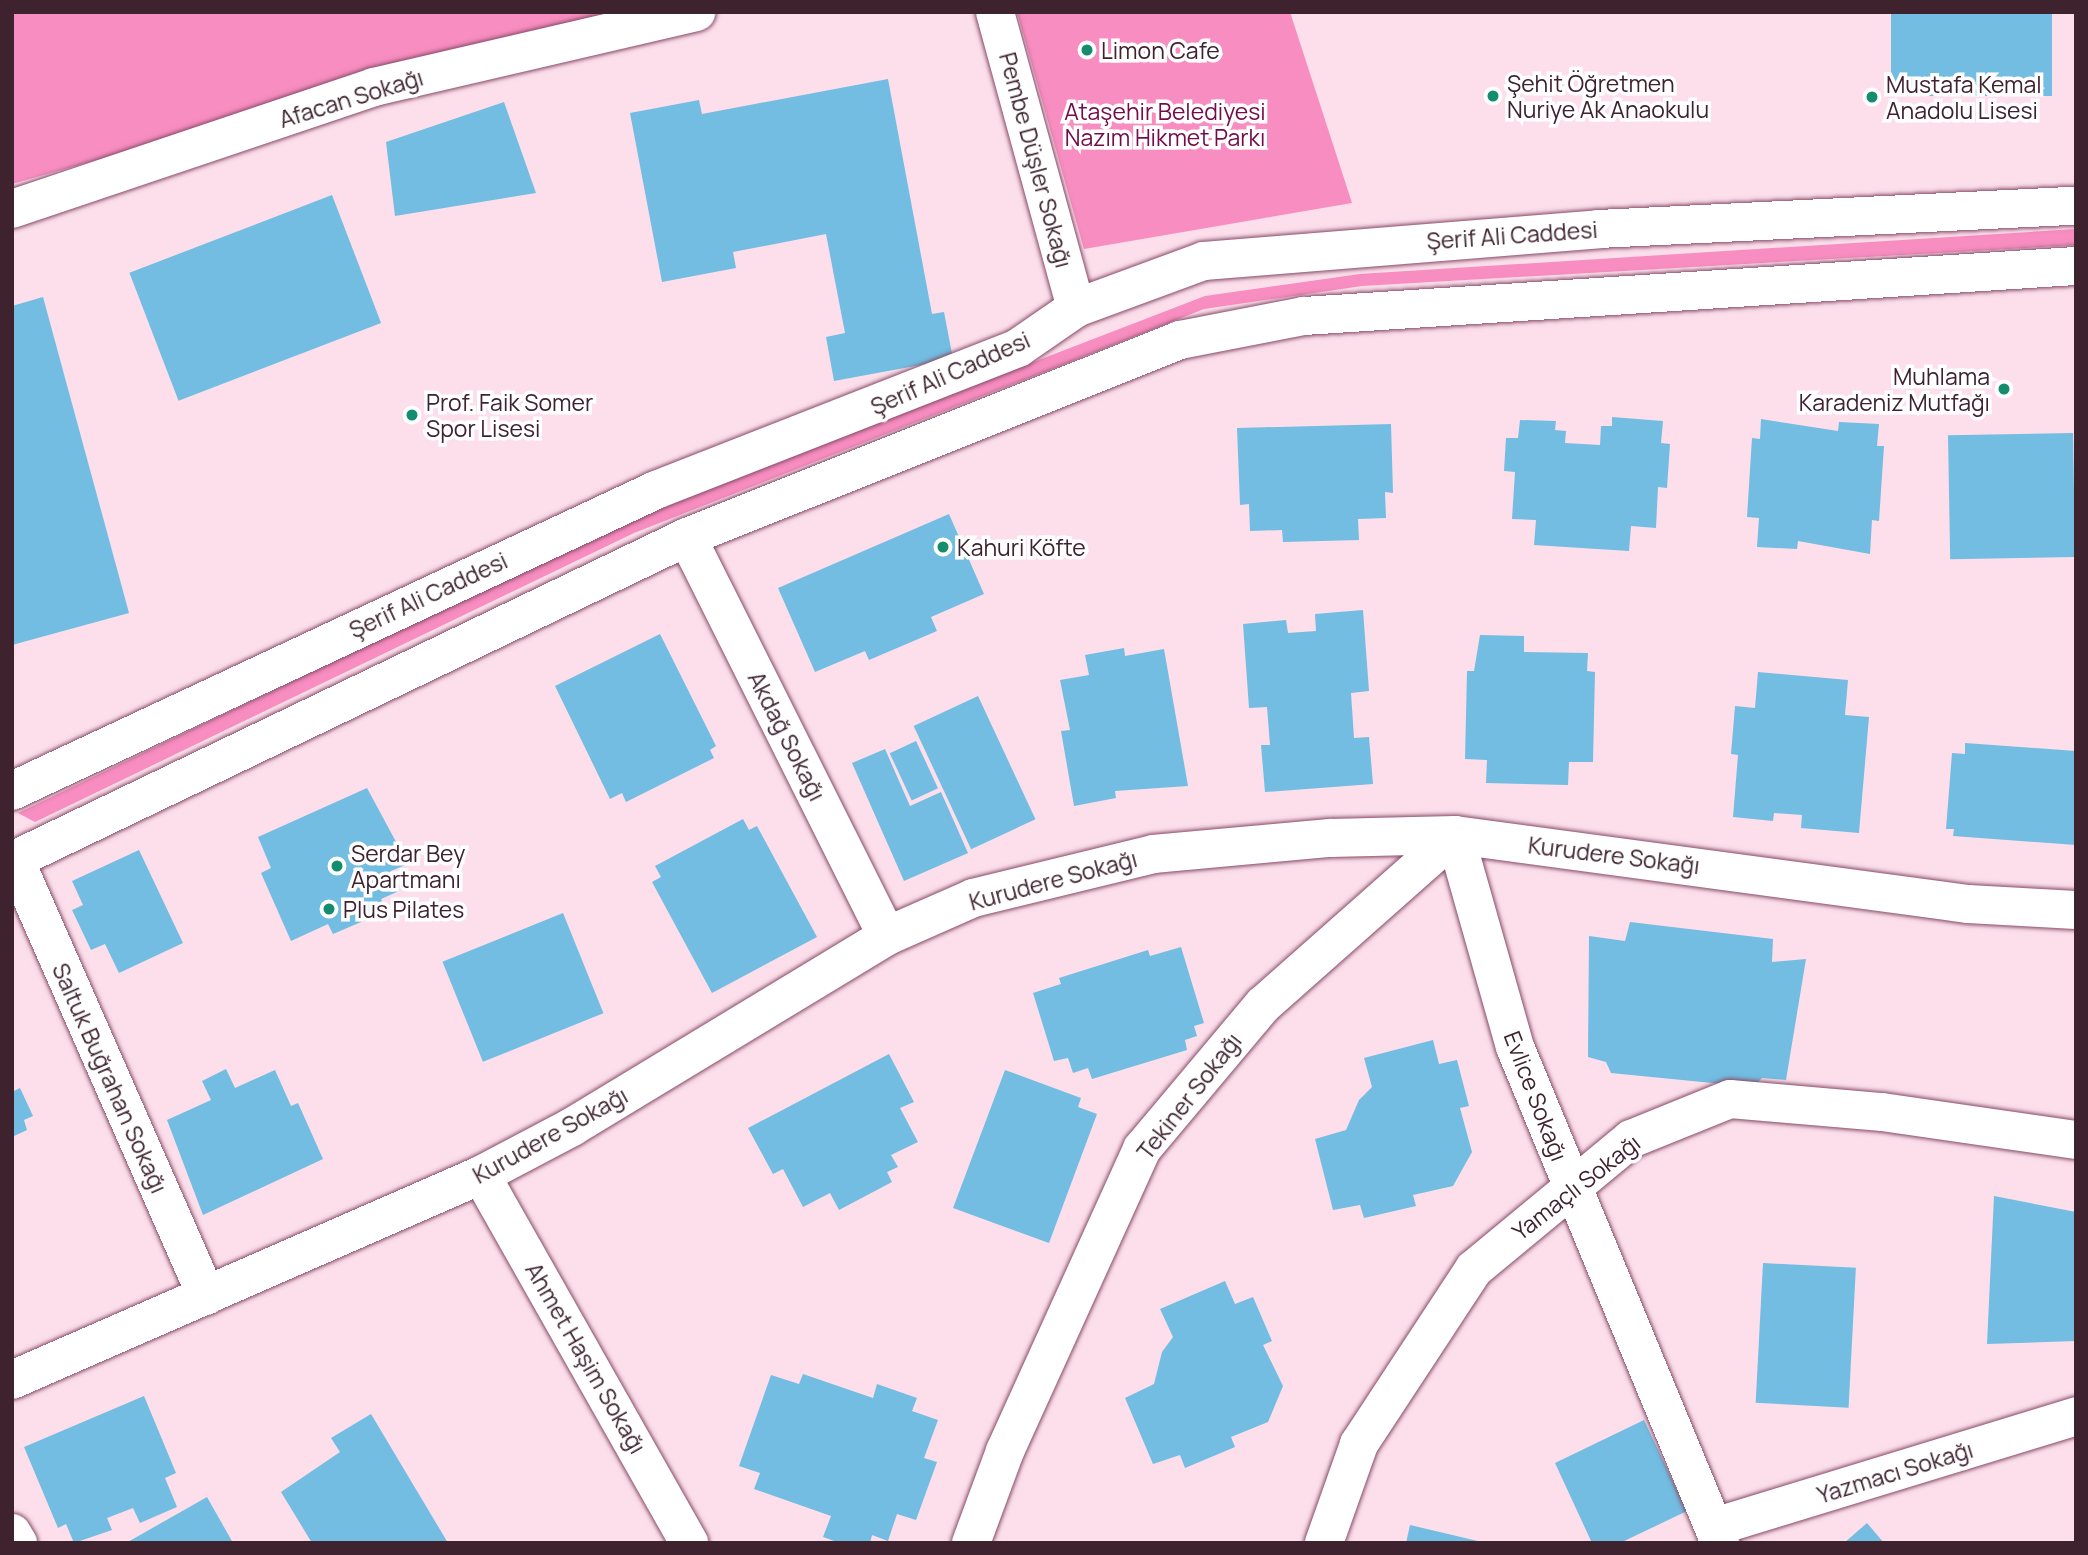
<!DOCTYPE html>
<html>
<head>
<meta charset="utf-8">
<style>
	body { margin:0 }
	#map { position:relative; width:2088px; height:1555px; overflow:hidden; background:#fcdfeb; font-family:Manrope,sans-serif }
	div>[style] { position:absolute }
	.green>* { inset:0; background:#f78dc0 }
	.building>* { inset:0; background:#72bde1; transform-origin:0 0 }
	.roads { filter:drop-shadow(0 0 2px #874a67) drop-shadow(0 0 2px #874a67) }
	.street>* { height:38px; margin:-19px; padding:0 19px; transform-origin:19px; border-radius:19px; background:#fff }
	.secondary>* { height:38px; margin:-19px; padding:0 19px; transform-origin:19px; border-radius:19px; background:#fff }
	.dots>* { width:19px; height:19px; translate:-50% -50%; box-sizing:border-box; border:4px solid #fff; border-radius:50% }
	span { translate:-50% -50%; white-space:nowrap; text-align:center; line-height:1.15; -webkit-text-stroke:7px #fff; paint-order:stroke }
	.poi-label { font-size:23px; color:#3e232f }
	.left { translate:0 -50%; text-align:left }
	.right { translate:-100% -50%; text-align:right }
	.street-label { font-size:23px; color:#3e232f }
	.park-label { font-size:23px; color:#740b4b }
	.frame { position:absolute; inset:0; border:14px solid #3e232f; pointer-events:none }
</style>
</head>
<body>
<div id="map">
	<div class="green">
		<div style="clip-path:polygon(12px 12px,619px 12px,12px 184px)"></div>
		<div style="clip-path:polygon(1017px 12px,1290px 12px,1352px 203px,1084px 249px)"></div>
		<div style="clip-path:polygon(2076px 229px,2076px 245px,1362px 286px,1204px 309px,634px 533px,35px 822px,18px 813px,654px 508px,1205px 296px,1360px 274px)"></div>
	</div>
	<div class="building">
		<div style="left:1891px;top:12px;width:161px;height:84px"></div>
		<div style="clip-path:polygon(888px 79px,932px 314px,944px 312px,953px 359px,834px 381px,826px 337px,845px 333px,826px 234px,733px 252px,736px 268px,662px 282px,630px 113px,699px 100px,702px 114px)"></div>
		<div style="clip-path:polygon(504px 102px,536px 193px,395px 216px,386px 142px)"></div>
		<div style="left:332px;top:195px;width:137px;height:217px;rotate:69deg"></div>
		<div style="clip-path:polygon(43px 297px,129px 613px,12px 645px,12px 306px)"></div>
		<div style="clip-path:polygon(1612px 417px,1663px 421px,1661px 443px,1670px 444px,1667px 488px,1658px 487px,1656px 528px,1631px 526px,1629px 551px,1534px 545px,1536px 520px,1512px 519px,1515px 472px,1504px 471px,1506px 438px,1518px 438px,1520px 420px,1556px 421px,1555px 430px,1566px 431px,1565px 443px,1600px 445px,1601px 426px,1612px 426px)"></div>
		<div style="clip-path:polygon(1761px 419px,1838px 431px,1839px 422px,1879px 424px,1877px 446px,1884px 446px,1879px 521px,1872px 520px,1870px 554px,1798px 541px,1797px 549px,1757px 547px,1759px 518px,1747px 517px,1752px 438px,1760px 439px)"></div>
		<div style="clip-path:polygon(1391px 424px,1393px 493px,1385px 492px,1386px 518px,1358px 519px,1359px 540px,1283px 542px,1282px 530px,1250px 531px,1249px 504px,1240px 505px,1237px 428px)"></div>
		<div style="left:2073px;top:433px;width:124px;height:125px;rotate:89deg"></div>
		<div style="clip-path:polygon(949px 514px,984px 594px,931px 617px,937px 631px,869px 660px,865px 651px,815px 672px,778px 588px)"></div>
		<div style="clip-path:polygon(1363px 610px,1369px 691px,1351px 693px,1354px 738px,1369px 737px,1373px 784px,1265px 792px,1261px 745px,1270px 745px,1267px 707px,1249px 708px,1243px 624px,1286px 620px,1288px 633px,1316px 631px,1315px 614px)"></div>
		<div style="clip-path:polygon(660px 634px,716px 746px,710px 750px,714px 758px,626px 802px,622px 793px,610px 799px,555px 686px)"></div>
		<div style="clip-path:polygon(1480px 635px,1524px 636px,1524px 652px,1588px 653px,1587px 671px,1595px 672px,1593px 762px,1569px 762px,1568px 785px,1486px 783px,1487px 760px,1465px 759px,1467px 671px,1474px 671px)"></div>
		<div style="clip-path:polygon(1124px 648px,1125px 656px,1164px 649px,1188px 786px,1115px 791px,1116px 798px,1074px 806px,1061px 731px,1070px 730px,1060px 680px,1089px 675px,1085px 655px)"></div>
		<div style="clip-path:polygon(1758px 672px,1848px 680px,1845px 715px,1869px 717px,1859px 833px,1801px 828px,1802px 815px,1774px 813px,1773px 821px,1733px 817px,1738px 755px,1731px 754px,1735px 706px,1755px 708px)"></div>
		<div style="left:978px;top:696px;width:136px;height:71px;rotate:65deg"></div>
		<div style="left:916px;top:741px;width:52px;height:29px;rotate:65deg"></div>
		<div style="clip-path:polygon(1965px 743px,2076px 751px,2076px 845px,1953px 836px,1954px 829px,1946px 829px,1952px 753px,1965px 754px)"></div>
		<div style="clip-path:polygon(885px 749px,910px 806px,941px 792px,968px 853px,904px 881px,852px 763px)"></div>
		<div style="clip-path:polygon(367px 788px,408px 864px,391px 871px,399px 891px,381px 899px,387px 911px,333px 934px,328px 924px,291px 941px,261px 873px,271px 868px,258px 837px)"></div>
		<div style="clip-path:polygon(743px 819px,749px 830px,757px 826px,817px 937px,712px 993px,652px 882px,661px 877px,655px 866px)"></div>
		<div style="clip-path:polygon(139px 850px,183px 943px,119px 973px,105px 944px,91px 950px,72px 910px,83px 905px,72px 881px)"></div>
		<div style="left:563px;top:913px;width:108px;height:130px;rotate:68deg"></div>
		<div style="clip-path:polygon(1630px 922px,1773px 939px,1772px 962px,1806px 959px,1786px 1080px,1762px 1078px,1753px 1087px,1611px 1073px,1606px 1062px,1588px 1057px,1589px 936px,1625px 941px)"></div>
		<div style="clip-path:polygon(1181px 947px,1204px 1023px,1194px 1026px,1197px 1036px,1185px 1040px,1187px 1050px,1092px 1079px,1088px 1068px,1073px 1073px,1068px 1058px,1054px 1061px,1033px 993px,1061px 984px,1059px 978px,1148px 950px,1150px 956px)"></div>
		<div style="clip-path:polygon(1433px 1040px,1439px 1064px,1457px 1060px,1469px 1106px,1460px 1108px,1472px 1152px,1453px 1186px,1413px 1195px,1416px 1206px,1364px 1218px,1360px 1205px,1333px 1210px,1315px 1139px,1346px 1130px,1359px 1100px,1372px 1087px,1364px 1058px)"></div>
		<div style="clip-path:polygon(889px 1054px,914px 1102px,900px 1108px,918px 1142px,891px 1155px,898px 1167px,887px 1172px,892px 1182px,839px 1210px,830px 1193px,803px 1207px,783px 1169px,773px 1174px,748px 1128px)"></div>
		<div style="clip-path:polygon(226px 1069px,235px 1088px,275px 1070px,291px 1106px,298px 1103px,323px 1159px,203px 1215px,167px 1120px,211px 1100px,202px 1081px)"></div>
		<div style="clip-path:polygon(1005px 1070px,1081px 1098px,1078px 1107px,1097px 1114px,1049px 1243px,953px 1208px)"></div>
		<div style="clip-path:polygon(20px 1088px,33px 1116px,24px 1120px,27px 1130px,12px 1137px,12px 1092px)"></div>
		<div style="clip-path:polygon(1994px 1196px,2076px 1212px,2076px 1341px,1987px 1344px)"></div>
		<div style="left:1763px;top:1263px;width:93px;height:140px;rotate:3deg"></div>
		<div style="clip-path:polygon(1225px 1281px,1235px 1304px,1253px 1297px,1272px 1341px,1263px 1345px,1283px 1386px,1268px 1422px,1231px 1437px,1235px 1447px,1185px 1468px,1180px 1455px,1153px 1464px,1125px 1398px,1154px 1384px,1162px 1352px,1173px 1337px,1160px 1309px)"></div>
		<div style="clip-path:polygon(803px 1374px,873px 1398px,877px 1384px,917px 1398px,912px 1411px,938px 1420px,924px 1458px,937px 1462px,916px 1520px,897px 1514px,888px 1541px,872px 1535px,870px 1543px,840px 1543px,823px 1537px,831px 1516px,754px 1489px,760px 1473px,739px 1466px,771px 1375px,799px 1384px)"></div>
		<div style="clip-path:polygon(144px 1396px,176px 1473px,165px 1478px,177px 1507px,140px 1523px,133px 1508px,107px 1518px,112px 1530px,74px 1543px,66px 1524px,58px 1528px,24px 1447px)"></div>
		<div style="clip-path:polygon(371px 1414px,448px 1543px,312px 1543px,281px 1492px,340px 1452px,331px 1438px)"></div>
		<div style="clip-path:polygon(1644px 1420px,1687px 1511px,1620px 1543px,1592px 1543px,1555px 1463px)"></div>
		<div style="clip-path:polygon(207px 1497px,233px 1543px,126px 1543px)"></div>
		<div style="clip-path:polygon(1867px 1523px,1884px 1543px,1844px 1543px)"></div>
		<div style="clip-path:polygon(1410px 1525px,1482px 1542px,1481px 1543px,1406px 1543px)"></div>
	</div>
	<div class="roads">
		<div class="street">
			<div style="left:995px;top:12px;width:307px;rotate:74.7deg"></div>
			<div style="left:12px;top:209px;width:382px;rotate:-18.6deg"></div>
			<div style="left:374px;top:87px;width:331px;rotate:-13.1deg"></div>
			<div style="left:687px;top:537px;width:446px;rotate:63.4deg"></div>
			<div style="left:15px;top:860px;width:476px;rotate:66.3deg"></div>
			<div style="left:481px;top:1175px;width:423px;rotate:60.5deg"></div>
			<div style="left:12px;top:1380px;width:512px;rotate:-23.61deg"></div>
			<div style="left:481px;top:1175px;width:103px;rotate:-27.8deg"></div>
			<div style="left:572px;top:1127px;width:368px;rotate:-31.2deg"></div>
			<div style="left:887px;top:936px;width:94px;rotate:-23.8deg"></div>
			<div style="left:973px;top:898px;width:185px;rotate:-13.7deg"></div>
			<div style="left:1153px;top:854px;width:178px;rotate:-5.2deg"></div>
			<div style="left:1330px;top:838px;width:125px;rotate:-1.4deg"></div>
			<div style="left:1455px;top:835px;width:518px;rotate:7.66deg"></div>
			<div style="left:1968px;top:904px;width:108px;rotate:3.2deg"></div>
			<div style="left:1714px;top:1527px;width:379px;rotate:-17deg"></div>
			<div style="left:12px;top:1533px;width:12px;rotate:59deg"></div>
			<div style="left:971px;top:1543px;width:98px;rotate:-69.7deg"></div>
			<div style="left:1005px;top:1451px;width:332px;rotate:-65.6deg"></div>
			<div style="left:1142px;top:1149px;width:188px;rotate:-50deg"></div>
			<div style="left:1263px;top:1005px;width:256px;rotate:-41.5deg"></div>
			<div style="left:1455px;top:835px;width:220px;rotate:74.2deg"></div>
			<div style="left:1515px;top:1047px;width:537px;rotate:67.54deg"></div>
			<div style="left:1324px;top:1543px;width:105px;rotate:-70.5deg"></div>
			<div style="left:1359px;top:1444px;width:209px;rotate:-56.7deg"></div>
			<div style="left:1474px;top:1269px;width:204px;rotate:-39.6deg"></div>
			<div style="left:1631px;top:1139px;width:107px;rotate:-22deg"></div>
			<div style="left:1730px;top:1099px;width:153px;rotate:4.9deg"></div>
			<div style="left:1882px;top:1112px;width:196px;rotate:8.2deg"></div>
		</div>
		<div class="secondary">
			<div style="left:12px;top:791px;width:711px;rotate:-25.05deg"></div>
			<div style="left:656px;top:490px;width:389px;rotate:-21.4deg"></div>
			<div style="left:1018px;top:348px;width:70px;rotate:-34.6deg"></div>
			<div style="left:1076px;top:308px;width:136px;rotate:-20.2deg"></div>
			<div style="left:1204px;top:261px;width:396px;rotate:-4.6deg"></div>
			<div style="left:1599px;top:229px;width:478px;rotate:-2.8deg"></div>
			<div style="left:12px;top:861px;width:749px;rotate:-25.64deg"></div>
			<div style="left:687px;top:537px;width:531px;rotate:-21.78deg"></div>
			<div style="left:1180px;top:340px;width:126px;rotate:-11deg"></div>
			<div style="left:1304px;top:316px;width:774px;rotate:-3.71deg"></div>
		</div>
	</div>
	<div class="dots">
		<div style="left:1087px;top:50px;background:#148c6e"></div>
		<div style="left:1493px;top:96px;background:#148c6e"></div>
		<div style="left:1872px;top:97px;background:#148c6e"></div>
		<div style="left:2004px;top:389px;background:#148c6e"></div>
		<div style="left:412px;top:415px;background:#148c6e"></div>
		<div style="left:943px;top:547px;background:#148c6e"></div>
		<div style="left:337px;top:866px;background:#148c6e"></div>
		<div style="left:329px;top:909px;background:#148c6e"></div>
	</div>
	<div class="poi-label">
		<span class="left" style="left:1101px;top:50px">Limon Cafe</span>
		<span class="left" style="left:1507px;top:96px">Şehit Öğretmen<br>Nuriye Ak Anaokulu</span>
		<span class="left" style="left:1886px;top:97px">Mustafa Kemal<br>Anadolu Lisesi</span>
		<span class="right" style="left:1990px;top:389px">Muhlama<br>Karadeniz Mutfağı</span>
		<span class="left" style="left:426px;top:415px">Prof. Faik Somer<br>Spor Lisesi</span>
		<span class="left" style="left:957px;top:547px">Kahuri Köfte</span>
		<span class="left" style="left:351px;top:866px">Serdar Bey<br>Apartmanı</span>
		<span class="left" style="left:343px;top:909px">Plus Pilates</span>
	</div>
	<div class="street-label">
		<span style="left:351px;top:98px;rotate:-17deg">Afacan Sokağı</span>
		<span style="left:1036px;top:160px;rotate:75deg">Pembe Düşler Sokağı</span>
		<span style="left:1512px;top:235px;rotate:-4deg">Şerif Ali Caddesi</span>
		<span style="left:950px;top:373px;rotate:-24deg">Şerif Ali Caddesi</span>
		<span style="left:428px;top:595px;rotate:-25deg">Şerif Ali Caddesi</span>
		<span style="left:787px;top:736px;rotate:63deg">Akdağ Sokağı</span>
		<span style="left:1614px;top:855px;rotate:7deg">Kurudere Sokağı</span>
		<span style="left:1053px;top:880px;rotate:-15deg">Kurudere Sokağı</span>
		<span style="left:110px;top:1078px;rotate:66deg">Saltuk Buğrahan Sokağı</span>
		<span style="left:1189px;top:1096px;rotate:-52deg">Tekiner Sokağı</span>
		<span style="left:1536px;top:1096px;rotate:69deg">Evlice Sokağı</span>
		<span style="left:550px;top:1135px;rotate:-29deg">Kurudere Sokağı</span>
		<span style="left:1576px;top:1187px;rotate:-38deg">Yamaçlı Sokağı</span>
		<span style="left:586px;top:1358px;rotate:60deg">Ahmet Haşim Sokağı</span>
		<span style="left:1895px;top:1472px;rotate:-17deg">Yazmacı Sokağı</span>
	</div>
	<div class="park-label">
		<span style="left:1165px;top:124px">Ataşehir Belediyesi<br>Nazım Hikmet Parkı</span>
	</div>
	<div class="frame"></div>
</div>
</body>
</html>
